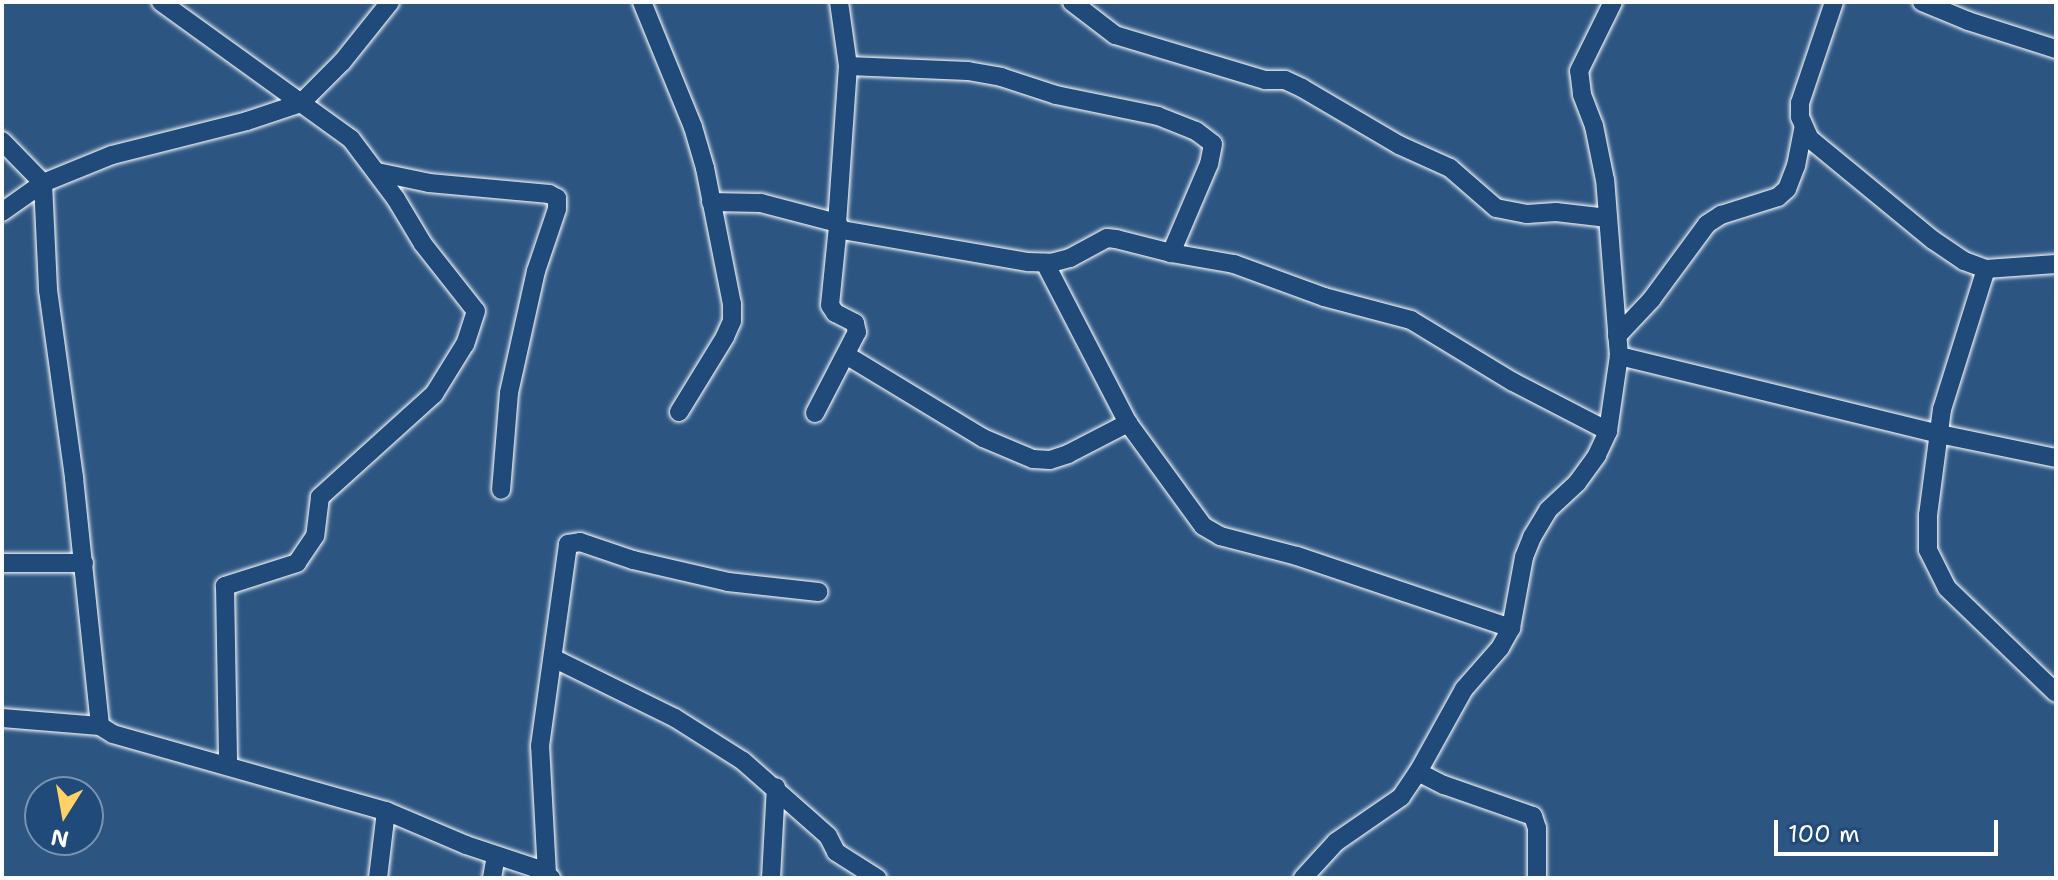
<!DOCTYPE html>
<html>
<head>
<meta charset="utf-8">
<style>
	body { margin:0 }
	#map { position:relative; width:2058px; height:880px; overflow:hidden; background:#2c5582; font-family:"Shantell Sans",sans-serif }
	div>[style] { position:absolute }
	.roads { filter:drop-shadow(0 0 2px #fff) drop-shadow(0 0 2px #fff) }
	.minor>* { height:18px; margin:-9px; padding:0 9px; transform-origin:9px; border-radius:9px; background:#1f4a7a }
	span { translate:-50% -50%; white-space:nowrap; text-align:center; line-height:1.15; -webkit-text-stroke:7px #1f4a7a; paint-order:stroke }
	.frame { position:absolute; inset:0; border:4px solid #fff; pointer-events:none }
	.north { position:absolute; left:24px; top:776px; width:80px; height:80px; box-sizing:border-box; background:#1f4a7a; border:2px solid #7992af; border-radius:50%; rotate:191deg; font-size:22px; font-weight:700; line-height:32px; text-align:center; color:#fff }
	.north::after { content:''; display:block; margin:auto; width:28px; height:36px; background:#ffd166; clip-path:polygon(50% 0,100% 100%,50% 72%,0 100%) }
	.scale { position:absolute; left:1774px; top:820px; width:224px; height:36px; box-sizing:border-box; border:4px solid #fff; border-top:0; padding-left:10px; font-size:24px; line-height:28px; white-space:nowrap; color:#fff; -webkit-text-stroke:6px #1f4a7a; paint-order:stroke }
</style>
</head>
<body>
<div id="map">
	<div class="roads">
		<div class="minor">
			<div style="left:161px;top:2px;width:234px;rotate:35.8deg"></div>
			<div style="left:351px;top:139px;width:75px;rotate:53.1deg"></div>
			<div style="left:396px;top:199px;width:52px;rotate:59deg"></div>
			<div style="left:423px;top:244px;width:85px;rotate:51.7deg"></div>
			<div style="left:476px;top:311px;width:35px;rotate:108deg"></div>
			<div style="left:465px;top:344px;width:59px;rotate:121.8deg"></div>
			<div style="left:434px;top:394px;width:154px;rotate:137.9deg"></div>
			<div style="left:320px;top:497px;width:39px;rotate:97deg"></div>
			<div style="left:315px;top:536px;width:32px;rotate:124deg"></div>
			<div style="left:297px;top:563px;width:76px;rotate:162.3deg"></div>
			<div style="left:225px;top:586px;width:180px;rotate:89deg"></div>
			<div style="left:642px;top:2px;width:135px;rotate:67.8deg"></div>
			<div style="left:693px;top:127px;width:43px;rotate:73.7deg"></div>
			<div style="left:705px;top:168px;width:139px;rotate:78.8deg"></div>
			<div style="left:732px;top:304px;width:17px;rotate:90deg"></div>
			<div style="left:732px;top:321px;width:17px;rotate:114deg"></div>
			<div style="left:725px;top:337px;width:88px;rotate:121.5deg"></div>
			<div style="left:839px;top:2px;width:65px;rotate:82deg"></div>
			<div style="left:848px;top:66px;width:157px;rotate:94deg"></div>
			<div style="left:837px;top:223px;width:9px;rotate:54deg"></div>
			<div style="left:842px;top:230px;width:189px;rotate:9.8deg"></div>
			<div style="left:1028px;top:262px;width:23px;rotate:2deg"></div>
			<div style="left:1051px;top:263px;width:20px;rotate:-15deg"></div>
			<div style="left:1070px;top:258px;width:42px;rotate:-28.4deg"></div>
			<div style="left:1107px;top:238px;width:9px;rotate:6deg"></div>
			<div style="left:1116px;top:239px;width:57px;rotate:14.3deg"></div>
			<div style="left:1171px;top:253px;width:64px;rotate:9.9deg"></div>
			<div style="left:1234px;top:264px;width:96px;rotate:20.1deg"></div>
			<div style="left:1324px;top:297px;width:90px;rotate:14.8deg"></div>
			<div style="left:1411px;top:320px;width:119px;rotate:31.3deg"></div>
			<div style="left:1513px;top:382px;width:107px;rotate:27.3deg"></div>
			<div style="left:1072px;top:2px;width:54px;rotate:37.5deg"></div>
			<div style="left:1115px;top:35px;width:157px;rotate:16.7deg"></div>
			<div style="left:1265px;top:80px;width:20px"></div>
			<div style="left:1285px;top:80px;width:19px;rotate:25deg"></div>
			<div style="left:1302px;top:88px;width:113px;rotate:30.4deg"></div>
			<div style="left:1399px;top:145px;width:56px;rotate:24.3deg"></div>
			<div style="left:1450px;top:168px;width:61px;rotate:41deg"></div>
			<div style="left:1496px;top:208px;width:32px;rotate:11deg"></div>
			<div style="left:1527px;top:214px;width:29px;rotate:-4deg"></div>
			<div style="left:1556px;top:212px;width:52px;rotate:6.6deg"></div>
			<div style="left:1834px;top:2px;width:107px;rotate:108.6deg"></div>
			<div style="left:1800px;top:103px;width:14px;rotate:90deg"></div>
			<div style="left:1800px;top:117px;width:24px;rotate:66deg"></div>
			<div style="left:1810px;top:139px;width:159px;rotate:39.4deg"></div>
			<div style="left:1933px;top:240px;width:37px;rotate:34deg"></div>
			<div style="left:1964px;top:261px;width:23px;rotate:20deg"></div>
			<div style="left:1986px;top:269px;width:70px;rotate:-4.1deg"></div>
			<div style="left:1922px;top:2px;width:50px;rotate:22.4deg"></div>
			<div style="left:1968px;top:21px;width:92px;rotate:17.7deg"></div>
			<div style="left:848px;top:66px;width:120px;rotate:2.4deg"></div>
			<div style="left:968px;top:71px;width:34px;rotate:10deg"></div>
			<div style="left:1001px;top:77px;width:58px;rotate:18.1deg"></div>
			<div style="left:1056px;top:95px;width:104px;rotate:11.6deg"></div>
			<div style="left:1158px;top:116px;width:41px;rotate:21.5deg"></div>
			<div style="left:1196px;top:131px;width:21px;rotate:37deg"></div>
			<div style="left:1213px;top:144px;width:20px;rotate:101deg"></div>
			<div style="left:1209px;top:164px;width:97px;rotate:113.1deg"></div>
			<div style="left:2px;top:141px;width:59px;rotate:45.7deg"></div>
			<div style="left:43px;top:183px;width:107px;rotate:87.3deg"></div>
			<div style="left:48px;top:290px;width:190px;rotate:82.1deg"></div>
			<div style="left:74px;top:478px;width:249px;rotate:84deg"></div>
			<div style="left:100px;top:726px;width:15px;rotate:32deg"></div>
			<div style="left:113px;top:734px;width:284px;rotate:15.8deg"></div>
			<div style="left:386px;top:811px;width:87px;rotate:23deg"></div>
			<div style="left:466px;top:845px;width:73px;rotate:18.4deg"></div>
			<div style="left:535px;top:868px;width:19px;rotate:32deg"></div>
			<div style="left:377px;top:172px;width:53px;rotate:11.9deg"></div>
			<div style="left:429px;top:183px;width:121px;rotate:5.2deg"></div>
			<div style="left:549px;top:194px;width:9px;rotate:27deg"></div>
			<div style="left:557px;top:198px;width:11px;rotate:90deg"></div>
			<div style="left:557px;top:209px;width:65px;rotate:108.7deg"></div>
			<div style="left:536px;top:271px;width:125px;rotate:102.5deg"></div>
			<div style="left:509px;top:393px;width:97px;rotate:94.7deg"></div>
			<div style="left:711px;top:202px;width:50px;rotate:1.1deg"></div>
			<div style="left:761px;top:203px;width:79px;rotate:14.7deg"></div>
			<div style="left:2px;top:212px;width:50px;rotate:-35.3deg"></div>
			<div style="left:43px;top:183px;width:74px;rotate:-22.1deg"></div>
			<div style="left:112px;top:155px;width:139px;rotate:-14.1deg"></div>
			<div style="left:247px;top:121px;width:57px;rotate:-18.4deg"></div>
			<div style="left:301px;top:103px;width:58px;rotate:-45deg"></div>
			<div style="left:342px;top:62px;width:77px;rotate:-51.3deg"></div>
			<div style="left:1045px;top:263px;width:180px;rotate:62.6deg"></div>
			<div style="left:1128px;top:423px;width:127px;rotate:53.9deg"></div>
			<div style="left:1203px;top:526px;width:20px;rotate:30deg"></div>
			<div style="left:1220px;top:536px;width:80px;rotate:14.6deg"></div>
			<div style="left:1297px;top:556px;width:226px;rotate:18.6deg"></div>
			<div style="left:1986px;top:269px;width:147px;rotate:107.4deg"></div>
			<div style="left:1942px;top:409px;width:107px;rotate:97.5deg"></div>
			<div style="left:1928px;top:515px;width:35px;rotate:90deg"></div>
			<div style="left:1928px;top:550px;width:42px;rotate:63.4deg"></div>
			<div style="left:1947px;top:588px;width:151px;rotate:43.9deg"></div>
			<div style="left:1617px;top:336px;width:50px;rotate:-46.6deg"></div>
			<div style="left:1651px;top:300px;width:94px;rotate:-53.6deg"></div>
			<div style="left:1707px;top:224px;width:17px;rotate:-33deg"></div>
			<div style="left:1721px;top:215px;width:60px;rotate:-17.5deg"></div>
			<div style="left:1778px;top:197px;width:12px;rotate:-42deg"></div>
			<div style="left:1787px;top:189px;width:25px;rotate:-69deg"></div>
			<div style="left:1796px;top:166px;width:38px;rotate:-79deg"></div>
			<div style="left:846px;top:355px;width:160px;rotate:31.2deg"></div>
			<div style="left:983px;top:438px;width:54px;rotate:22.8deg"></div>
			<div style="left:1033px;top:459px;width:17px;rotate:3deg"></div>
			<div style="left:1050px;top:460px;width:19px;rotate:-18deg"></div>
			<div style="left:1068px;top:454px;width:68px;rotate:-27.3deg"></div>
			<div style="left:1619px;top:356px;width:329px;rotate:13.7deg"></div>
			<div style="left:1939px;top:434px;width:119px;rotate:11.6deg"></div>
			<div style="left:815px;top:413px;width:91px;rotate:-62.6deg"></div>
			<div style="left:857px;top:332px;width:9px;rotate:-103deg"></div>
			<div style="left:855px;top:323px;width:22px;rotate:-153deg"></div>
			<div style="left:835px;top:313px;width:9px;rotate:-122deg"></div>
			<div style="left:830px;top:305px;width:79px;rotate:-84.2deg"></div>
			<div style="left:2px;top:563px;width:82px"></div>
			<div style="left:553px;top:658px;width:136px;rotate:26.2deg"></div>
			<div style="left:675px;top:718px;width:80px;rotate:32.3deg"></div>
			<div style="left:743px;top:761px;width:113px;rotate:41.4deg"></div>
			<div style="left:828px;top:836px;width:18px;rotate:63deg"></div>
			<div style="left:836px;top:852px;width:49px;rotate:32.4deg"></div>
			<div style="left:2px;top:718px;width:98px;rotate:4.7deg"></div>
			<div style="left:1418px;top:772px;width:29px;rotate:27deg"></div>
			<div style="left:1444px;top:785px;width:94px;rotate:19.2deg"></div>
			<div style="left:1533px;top:816px;width:13px;rotate:72deg"></div>
			<div style="left:1537px;top:828px;width:50px;rotate:90deg"></div>
			<div style="left:547px;top:874px;width:128px;rotate:-93.1deg"></div>
			<div style="left:540px;top:746px;width:204px;rotate:-82.1deg"></div>
			<div style="left:568px;top:544px;width:12px;rotate:-9deg"></div>
			<div style="left:580px;top:542px;width:56px;rotate:18.8deg"></div>
			<div style="left:633px;top:560px;width:98px;rotate:13deg"></div>
			<div style="left:728px;top:582px;width:91px;rotate:6.3deg"></div>
			<div style="left:378px;top:878px;width:67px;rotate:-83.2deg"></div>
			<div style="left:492px;top:878px;width:23px;rotate:-80deg"></div>
			<div style="left:771px;top:878px;width:91px;rotate:-86.9deg"></div>
			<div style="left:1303px;top:878px;width:49px;rotate:-47.5deg"></div>
			<div style="left:1336px;top:842px;width:79px;rotate:-34.7deg"></div>
			<div style="left:1401px;top:797px;width:30px;rotate:-56deg"></div>
			<div style="left:1418px;top:772px;width:95px;rotate:-61deg"></div>
			<div style="left:1464px;top:689px;width:55px;rotate:-48.7deg"></div>
			<div style="left:1500px;top:648px;width:23px;rotate:-61deg"></div>
			<div style="left:1511px;top:628px;width:72px;rotate:-79.6deg"></div>
			<div style="left:1524px;top:557px;width:22px;rotate:-68deg"></div>
			<div style="left:1532px;top:537px;width:31px;rotate:-59deg"></div>
			<div style="left:1548px;top:510px;width:40px;rotate:-43deg"></div>
			<div style="left:1577px;top:483px;width:34px;rotate:-54deg"></div>
			<div style="left:1597px;top:455px;width:26px;rotate:-65deg"></div>
			<div style="left:1608px;top:431px;width:76px;rotate:-81.7deg"></div>
			<div style="left:1619px;top:356px;width:177px;rotate:-94.5deg"></div>
			<div style="left:1605px;top:180px;width:55px;rotate:-101.5deg"></div>
			<div style="left:1594px;top:126px;width:34px;rotate:-111deg"></div>
			<div style="left:1582px;top:94px;width:23px;rotate:-97deg"></div>
			<div style="left:1579px;top:71px;width:77px;rotate:-63.8deg"></div>
		</div>
	</div>
	<div class="frame"></div>
	<div class="north">N</div>
	<div class="scale">100 m</div>
</div>
</body>
</html>
